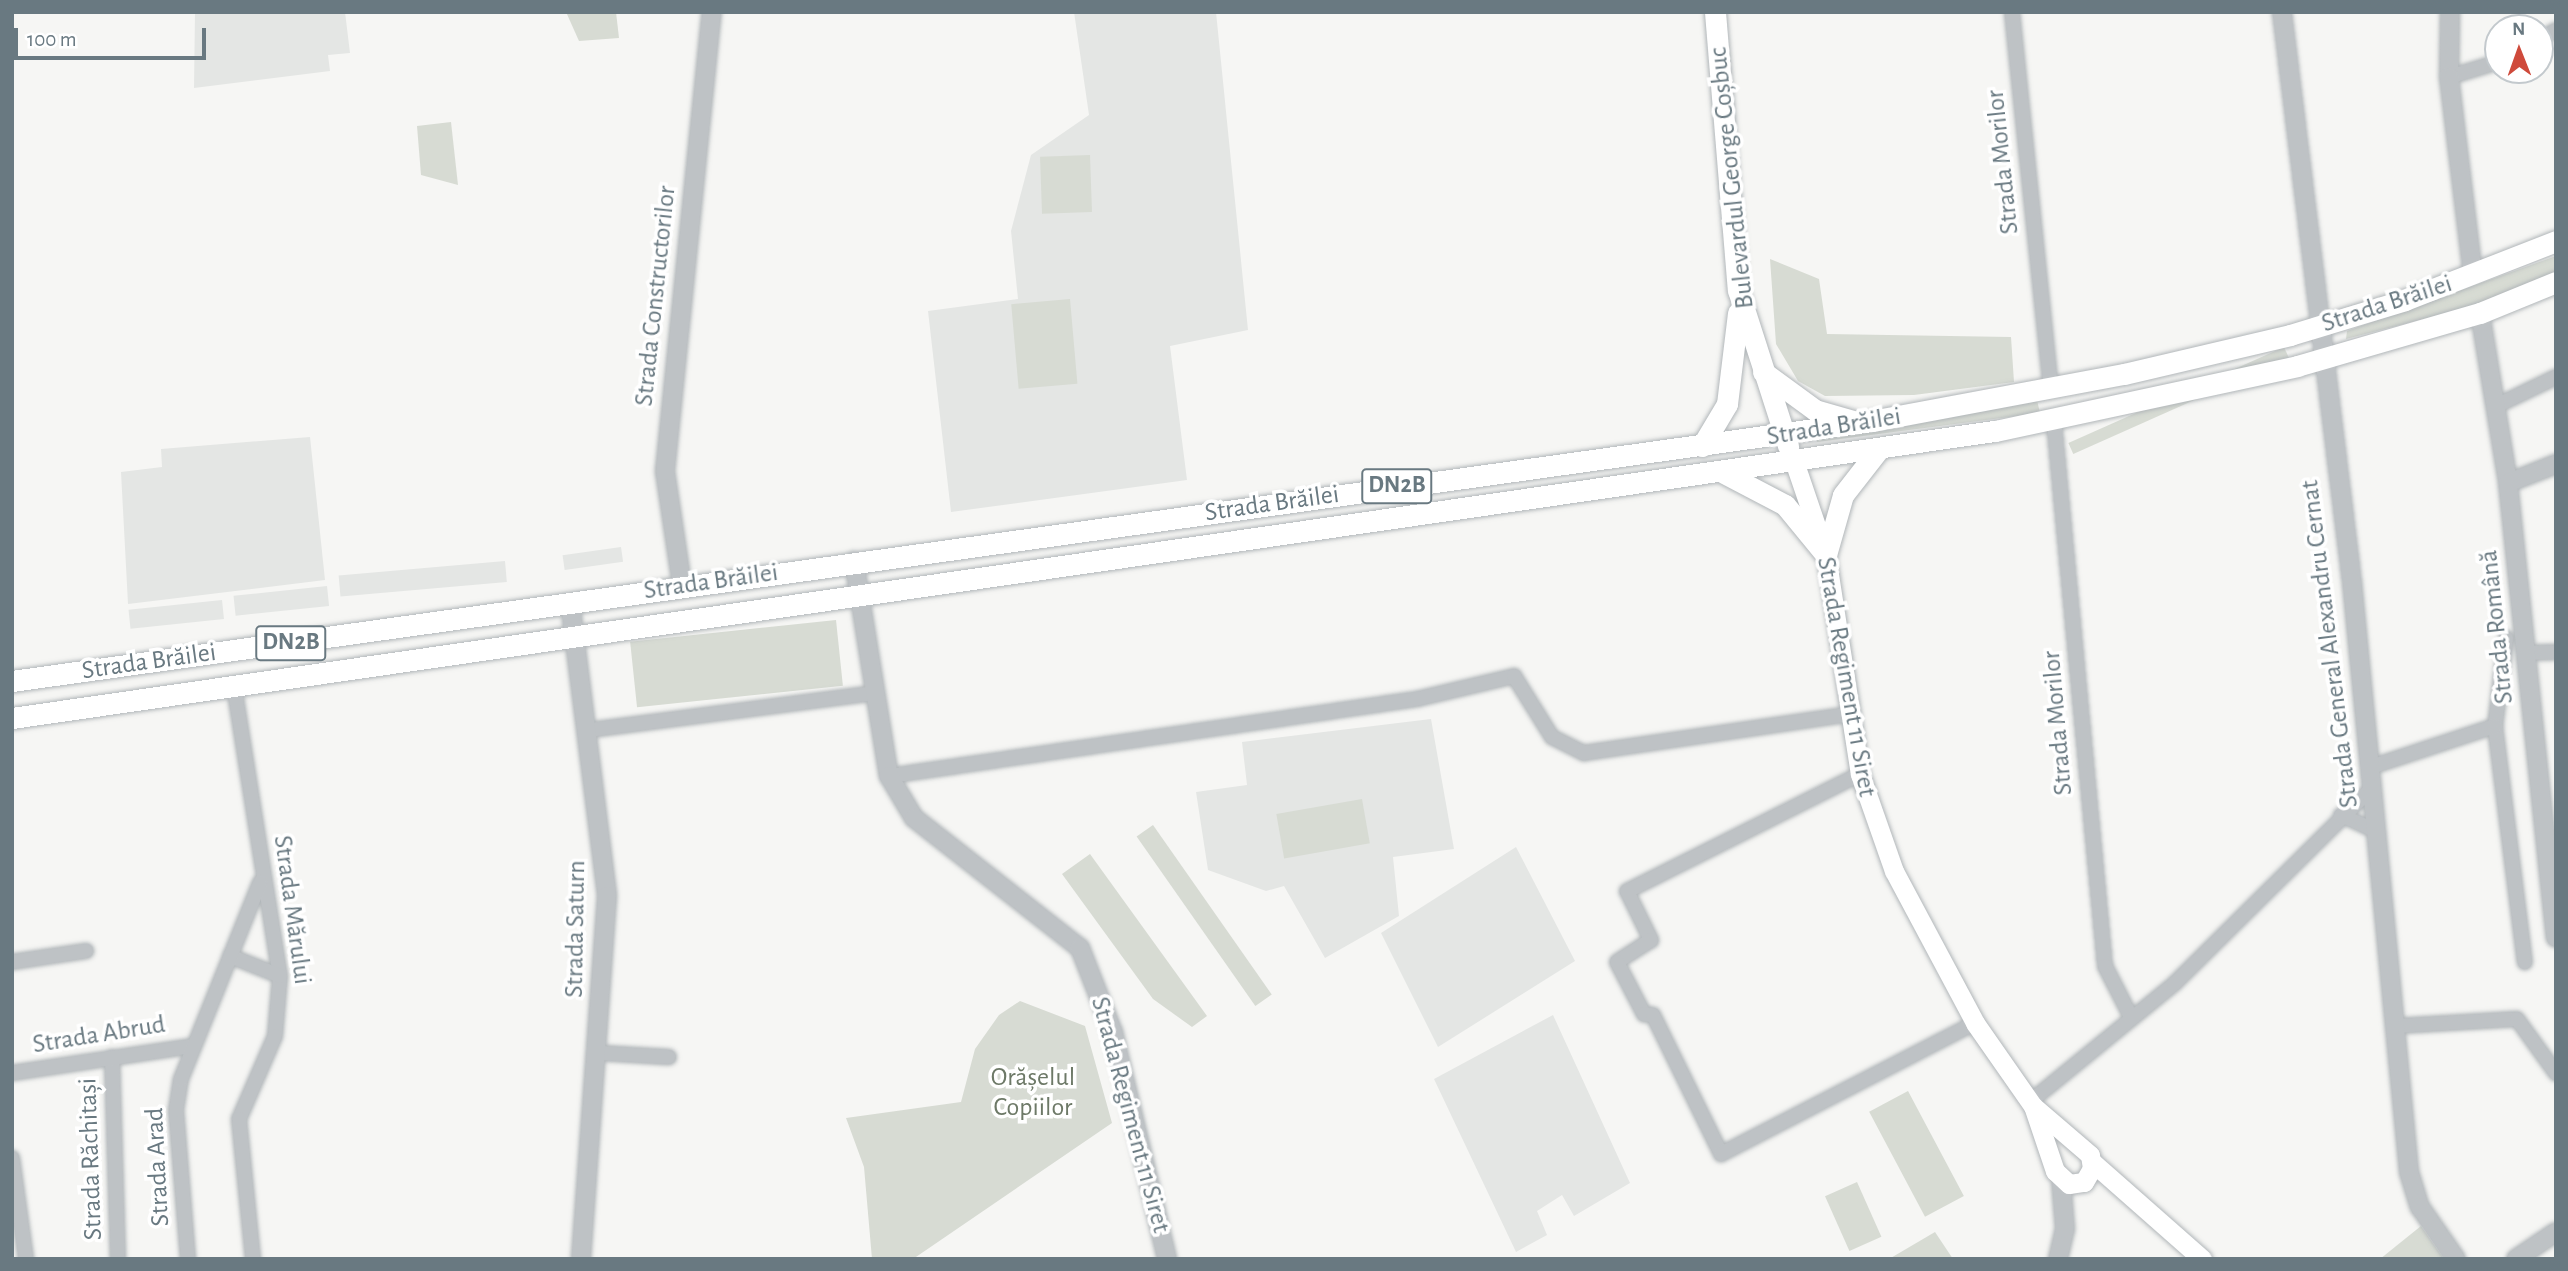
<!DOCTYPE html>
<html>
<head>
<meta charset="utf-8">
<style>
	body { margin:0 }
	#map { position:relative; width:2568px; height:1271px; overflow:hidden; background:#f6f6f4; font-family:"Alegreya Sans",sans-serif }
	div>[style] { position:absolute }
	.built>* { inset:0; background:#e4e6e4; transform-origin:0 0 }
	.green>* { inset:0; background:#d7dbd3; transform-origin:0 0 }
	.roads { filter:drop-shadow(0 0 2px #b1b6b9) drop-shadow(0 0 2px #b1b6b9) }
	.minor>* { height:14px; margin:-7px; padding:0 7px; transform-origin:7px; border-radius:7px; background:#bec2c5 }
	.tertiary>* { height:18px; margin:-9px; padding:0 9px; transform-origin:9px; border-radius:9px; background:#bec2c5 }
	.secondary>* { height:19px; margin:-9.5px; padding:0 9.5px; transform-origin:9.5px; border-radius:9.5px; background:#fff }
	.primary>* { height:21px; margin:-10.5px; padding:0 10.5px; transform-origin:10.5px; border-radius:10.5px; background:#fff }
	span { translate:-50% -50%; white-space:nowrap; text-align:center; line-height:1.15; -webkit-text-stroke:7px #fff; paint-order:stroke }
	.shield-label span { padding:2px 5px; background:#fff; border:2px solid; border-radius:5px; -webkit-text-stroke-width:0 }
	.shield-label { font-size:24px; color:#697981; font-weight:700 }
	.street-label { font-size:26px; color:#697981 }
	.park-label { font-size:26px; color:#6d7967 }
	.frame { position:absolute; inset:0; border:14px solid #697981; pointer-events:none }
	.north { position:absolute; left:2484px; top:14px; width:70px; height:70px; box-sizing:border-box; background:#fff; border:2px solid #c3c9cd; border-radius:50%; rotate:359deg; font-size:19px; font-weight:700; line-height:28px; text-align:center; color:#697981 }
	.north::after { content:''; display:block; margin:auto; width:24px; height:32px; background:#cf4a3b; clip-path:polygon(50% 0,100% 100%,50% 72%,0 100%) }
	.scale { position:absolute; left:14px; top:28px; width:192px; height:32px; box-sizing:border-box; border:4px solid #697981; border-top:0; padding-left:9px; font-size:21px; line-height:24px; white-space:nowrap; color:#697981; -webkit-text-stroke:5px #fff; paint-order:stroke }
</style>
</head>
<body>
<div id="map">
	<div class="built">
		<div style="clip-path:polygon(195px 12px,345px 12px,350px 53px,328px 55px,330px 71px,194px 88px)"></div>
		<div style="clip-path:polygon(1074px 12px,1216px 12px,1248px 330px,1170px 346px,1187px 480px,951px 512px,928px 311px,1018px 299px,1011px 231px,1031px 155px,1089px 115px)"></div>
		<div style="clip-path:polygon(310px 437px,325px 580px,128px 604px,121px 472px,162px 467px,161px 449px)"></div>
		<div style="left:621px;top:547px;width:15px;height:59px;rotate:82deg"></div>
		<div style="left:505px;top:561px;width:21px;height:167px;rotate:85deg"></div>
		<div style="left:327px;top:586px;width:20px;height:94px;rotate:84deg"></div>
		<div style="left:222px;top:600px;width:19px;height:94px;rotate:84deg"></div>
		<div style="clip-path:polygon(1431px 719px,1454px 849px,1393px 857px,1399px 916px,1325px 958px,1284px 886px,1266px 891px,1208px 870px,1196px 792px,1247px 785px,1242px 742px)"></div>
		<div style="clip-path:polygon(1516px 847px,1575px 961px,1438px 1047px,1381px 933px)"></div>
		<div style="clip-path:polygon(1553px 1015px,1630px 1183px,1574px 1216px,1562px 1195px,1537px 1211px,1547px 1235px,1516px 1252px,1434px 1079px)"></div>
	</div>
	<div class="green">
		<div style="clip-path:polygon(566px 12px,616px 12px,619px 38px,579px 41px)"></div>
		<div style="clip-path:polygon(451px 122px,458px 185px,421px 175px,417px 126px)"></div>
		<div style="left:1090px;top:155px;width:57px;height:50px;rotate:88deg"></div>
		<div style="clip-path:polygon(2556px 256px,2556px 273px,2470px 307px,2346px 339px,2347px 331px)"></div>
		<div style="clip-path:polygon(1770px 259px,1819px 279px,1827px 334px,2011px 337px,2014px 382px,1914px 395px,1825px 396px,1798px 381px,1776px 344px)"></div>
		<div style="left:1070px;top:299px;width:85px;height:59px;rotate:85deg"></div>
		<div style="left:2284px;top:347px;width:12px;height:236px;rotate:66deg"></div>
		<div style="clip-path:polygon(2037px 400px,2040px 413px,1817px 442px,1817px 439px)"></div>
		<div style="left:836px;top:620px;width:66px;height:207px;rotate:84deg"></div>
		<div style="left:1362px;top:799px;width:45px;height:87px;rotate:80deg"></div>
		<div style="left:1153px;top:825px;width:207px;height:20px;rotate:55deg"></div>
		<div style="clip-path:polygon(1090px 854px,1207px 1016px,1192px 1027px,1153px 999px,1062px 874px)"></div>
		<div style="clip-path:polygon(1020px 1001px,1085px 1026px,1112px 1123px,913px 1259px,872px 1259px,864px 1167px,846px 1118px,961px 1102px,975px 1049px,999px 1015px)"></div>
		<div style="left:1908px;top:1091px;width:119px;height:44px;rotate:62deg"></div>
		<div style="left:1857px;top:1182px;width:60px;height:35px;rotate:66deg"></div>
		<div style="clip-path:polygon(2421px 1226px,2444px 1259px,2380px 1259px)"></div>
		<div style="clip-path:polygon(1935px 1232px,1953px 1259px,1889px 1259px)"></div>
	</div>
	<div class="roads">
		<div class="minor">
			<div style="left:2012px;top:12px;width:379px;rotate:84.1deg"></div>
			<div style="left:2540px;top:39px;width:18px;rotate:-29deg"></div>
			<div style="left:2449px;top:77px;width:51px;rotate:-17deg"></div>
			<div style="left:2496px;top:406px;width:67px;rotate:-25.8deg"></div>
			<div style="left:2054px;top:421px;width:547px;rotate:84.65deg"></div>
			<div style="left:2105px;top:966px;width:55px;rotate:63deg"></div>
			<div style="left:2506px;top:638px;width:89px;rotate:97.1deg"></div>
			<div style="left:2495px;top:726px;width:238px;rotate:82.8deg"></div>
			<div style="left:2526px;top:653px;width:30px;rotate:-2deg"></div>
			<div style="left:234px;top:686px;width:294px;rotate:81deg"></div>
			<div style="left:280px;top:976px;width:60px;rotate:94.8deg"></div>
			<div style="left:275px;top:1036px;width:90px;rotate:113.4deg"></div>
			<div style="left:239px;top:1119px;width:141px;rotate:84.3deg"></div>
			<div style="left:590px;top:730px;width:285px;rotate:-7.4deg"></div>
			<div style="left:2371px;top:767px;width:131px;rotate:-18.3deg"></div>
			<div style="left:1860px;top:774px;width:261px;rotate:153.3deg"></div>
			<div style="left:1627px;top:891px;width:55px;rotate:63.9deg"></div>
			<div style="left:1651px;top:940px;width:40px;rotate:147.1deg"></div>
			<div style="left:1617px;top:962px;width:59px;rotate:62.6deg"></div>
			<div style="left:1644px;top:1014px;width:9px;rotate:6deg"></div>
			<div style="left:1653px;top:1015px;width:155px;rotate:63.9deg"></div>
			<div style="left:1721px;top:1154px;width:286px;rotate:-27.3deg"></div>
			<div style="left:889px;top:776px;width:534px;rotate:-8.3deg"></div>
			<div style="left:1417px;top:699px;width:100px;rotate:-13.3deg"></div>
			<div style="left:1514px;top:676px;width:72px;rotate:58.1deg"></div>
			<div style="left:1552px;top:737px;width:36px;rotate:27deg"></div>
			<div style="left:1584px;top:753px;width:269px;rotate:-8.3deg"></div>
			<div style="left:2341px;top:815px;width:41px;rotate:24.7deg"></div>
			<div style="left:230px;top:956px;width:54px;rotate:21.8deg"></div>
			<div style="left:12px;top:962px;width:75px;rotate:-8.5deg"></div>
			<div style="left:2397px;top:1026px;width:120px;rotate:-3.3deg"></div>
			<div style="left:2517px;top:1019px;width:67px;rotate:54.2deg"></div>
			<div style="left:599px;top:1053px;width:70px;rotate:3.3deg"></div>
			<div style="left:112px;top:1057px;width:202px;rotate:88.3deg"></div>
			<div style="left:12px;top:1073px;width:183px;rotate:-8.5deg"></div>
			<div style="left:2031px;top:1101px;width:185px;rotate:-39.3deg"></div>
			<div style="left:2174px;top:984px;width:280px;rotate:-44.7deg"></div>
			<div style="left:12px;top:1158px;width:102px;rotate:82.1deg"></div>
			<div style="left:188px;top:1259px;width:149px;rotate:-94.6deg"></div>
			<div style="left:176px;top:1110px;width:31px;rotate:-81deg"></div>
			<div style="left:181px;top:1079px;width:212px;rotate:-68.1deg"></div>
		</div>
		<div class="tertiary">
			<div style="left:2282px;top:12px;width:574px;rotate:83deg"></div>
			<div style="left:2352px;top:582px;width:593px;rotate:84.48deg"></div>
			<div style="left:2409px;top:1172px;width:37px;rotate:73deg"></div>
			<div style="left:2420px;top:1207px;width:63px;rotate:55.3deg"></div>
			<div style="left:2450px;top:12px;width:65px;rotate:90.9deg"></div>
			<div style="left:2449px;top:77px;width:199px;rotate:83.1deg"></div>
			<div style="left:2480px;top:313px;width:172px;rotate:80.6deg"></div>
			<div style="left:2508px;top:483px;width:457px;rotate:84deg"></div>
			<div style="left:2508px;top:483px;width:52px;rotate:-21.6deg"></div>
			<div style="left:854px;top:561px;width:218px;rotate:80.8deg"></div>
			<div style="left:889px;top:776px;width:49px;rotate:59.2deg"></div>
			<div style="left:914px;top:818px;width:211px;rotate:38.1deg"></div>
			<div style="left:1080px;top:948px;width:90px;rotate:68.6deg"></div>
			<div style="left:1113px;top:1032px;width:233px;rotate:76.6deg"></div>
			<div style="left:682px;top:585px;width:115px;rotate:-98.5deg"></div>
			<div style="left:665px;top:471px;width:461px;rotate:-84.2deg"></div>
			<div style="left:570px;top:602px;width:296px;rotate:82.8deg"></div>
			<div style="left:607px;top:896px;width:364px;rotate:94.1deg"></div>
			<div style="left:2058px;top:1259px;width:31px;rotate:-77deg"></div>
			<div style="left:2065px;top:1229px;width:50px;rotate:-94.6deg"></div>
			<div style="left:2516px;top:1259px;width:48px;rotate:-34deg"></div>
		</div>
		<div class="secondary">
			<div style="left:1794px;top:461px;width:99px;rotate:71.2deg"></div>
			<div style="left:1826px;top:555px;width:222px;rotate:81.2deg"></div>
			<div style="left:1860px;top:774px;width:103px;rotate:70.7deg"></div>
			<div style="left:1894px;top:871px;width:172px;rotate:61.9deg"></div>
			<div style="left:1975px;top:1023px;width:101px;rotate:55.1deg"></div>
			<div style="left:2033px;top:1106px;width:69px;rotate:71.3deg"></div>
			<div style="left:2055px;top:1171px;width:19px;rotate:43deg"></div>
			<div style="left:2069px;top:1184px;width:15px;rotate:-8deg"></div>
			<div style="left:2084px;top:1182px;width:16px;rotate:-60deg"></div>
			<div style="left:2092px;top:1168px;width:13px;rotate:-99deg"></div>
			<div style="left:2090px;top:1155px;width:75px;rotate:-139.3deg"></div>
			<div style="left:2092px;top:1162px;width:147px;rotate:41.4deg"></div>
		</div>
		<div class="primary">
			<div style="left:1715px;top:12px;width:279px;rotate:85.3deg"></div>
			<div style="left:1738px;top:290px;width:164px;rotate:72.2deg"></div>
			<div style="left:1763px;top:372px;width:64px;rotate:36.2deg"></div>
			<div style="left:1815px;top:410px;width:40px;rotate:16deg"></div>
			<div style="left:1702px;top:446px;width:49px;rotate:-59.2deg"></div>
			<div style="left:1727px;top:404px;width:92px;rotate:-83.1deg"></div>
			<div style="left:1724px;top:473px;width:69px;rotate:27.7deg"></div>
			<div style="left:1785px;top:505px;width:65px;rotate:50.6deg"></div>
			<div style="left:1826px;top:555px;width:62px;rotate:-74.2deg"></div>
			<div style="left:1843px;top:495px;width:58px;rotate:-52deg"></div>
			<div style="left:12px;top:681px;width:1878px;rotate:-7.96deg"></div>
			<div style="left:1872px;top:421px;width:256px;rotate:-10.6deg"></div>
			<div style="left:2124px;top:374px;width:171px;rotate:-13.2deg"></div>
			<div style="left:2290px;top:335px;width:120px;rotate:-16.9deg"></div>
			<div style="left:2405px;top:300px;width:162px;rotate:-21.3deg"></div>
			<div style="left:12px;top:718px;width:2004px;rotate:-8.24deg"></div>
			<div style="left:1995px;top:431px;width:309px;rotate:-12.1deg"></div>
			<div style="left:2297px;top:366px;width:191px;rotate:-16.2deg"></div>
			<div style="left:2480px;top:313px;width:82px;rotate:-22.2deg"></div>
		</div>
	</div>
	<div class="shield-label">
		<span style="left:1397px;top:486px">DN2B</span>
		<span style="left:291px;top:643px">DN2B</span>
	</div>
	<div class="street-label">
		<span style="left:2003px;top:162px;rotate:-96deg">Strada Morilor</span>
		<span style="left:1732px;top:178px;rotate:-96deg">Bulevardul George Coșbuc</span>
		<span style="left:656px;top:296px;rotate:-84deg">Strada Constructorilor</span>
		<span style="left:2387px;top:304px;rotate:-18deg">Strada Brăilei</span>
		<span style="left:1834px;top:427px;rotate:-9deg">Strada Brăilei</span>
		<span style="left:1272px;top:504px;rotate:-8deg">Strada Brăilei</span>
		<span style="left:711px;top:582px;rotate:-8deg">Strada Brăilei</span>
		<span style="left:2497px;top:627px;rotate:-96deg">Strada Română</span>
		<span style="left:2330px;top:644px;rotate:-97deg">Strada General Alexandru Cernat</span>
		<span style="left:149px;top:662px;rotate:-8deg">Strada Brăilei</span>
		<span style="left:1846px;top:677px;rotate:80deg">Strada Regiment 11 Siret</span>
		<span style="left:2058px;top:723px;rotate:-95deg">Strada Morilor</span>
		<span style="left:292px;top:910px;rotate:82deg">Strada Mărului</span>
		<span style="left:576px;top:929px;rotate:-89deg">Strada Saturn</span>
		<span style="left:99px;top:1035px;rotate:-9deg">Strada Abrud</span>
		<span style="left:1130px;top:1115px;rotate:75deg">Strada Regiment 11 Siret</span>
		<span style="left:91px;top:1159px;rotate:-92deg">Strada Răchitași</span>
		<span style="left:158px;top:1167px;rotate:-93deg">Strada Arad</span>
	</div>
	<div class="park-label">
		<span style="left:1033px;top:1093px">Orășelul<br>Copiilor</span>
	</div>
	<div class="frame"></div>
	<div class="north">N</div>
	<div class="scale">100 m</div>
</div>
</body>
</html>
